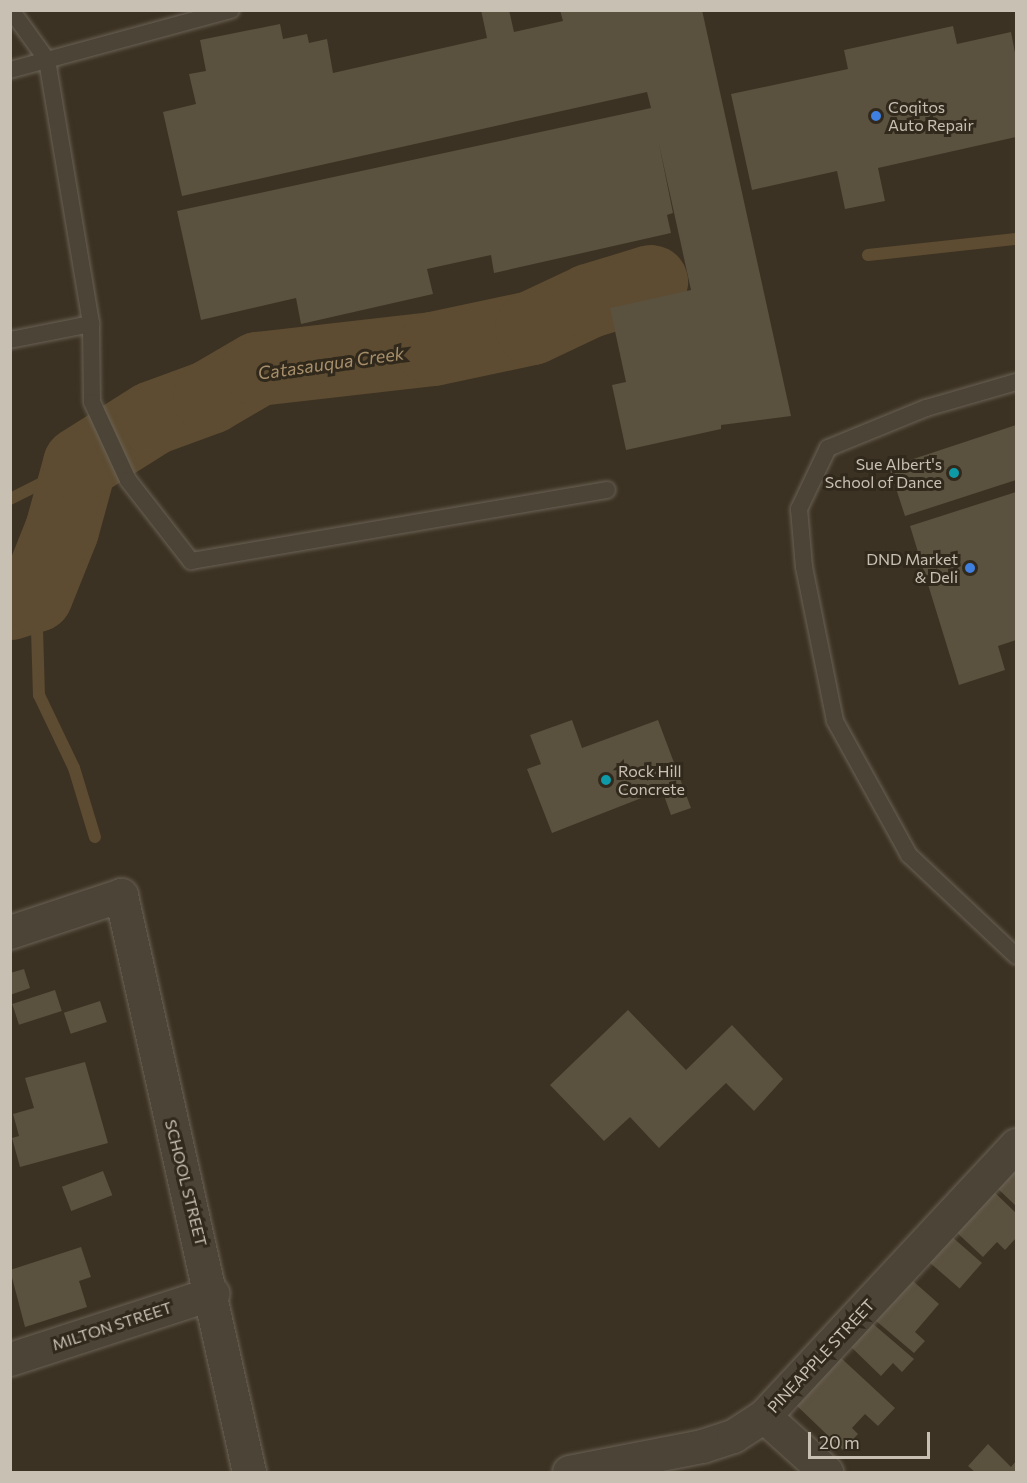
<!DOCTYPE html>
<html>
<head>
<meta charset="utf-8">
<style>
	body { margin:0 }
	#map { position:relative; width:1027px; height:1483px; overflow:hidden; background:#3c3223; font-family:Commissioner,sans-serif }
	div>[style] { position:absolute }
	.stream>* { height:12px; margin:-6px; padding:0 6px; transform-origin:6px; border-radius:6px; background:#5d4c31 }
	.river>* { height:74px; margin:-37px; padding:0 37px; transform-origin:37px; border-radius:37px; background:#5d4c31 }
	.building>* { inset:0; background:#5b513f; transform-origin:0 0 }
	.roads { filter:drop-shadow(0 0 2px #6a6255) drop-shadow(0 0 2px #6a6255) }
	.lane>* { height:16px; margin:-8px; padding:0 8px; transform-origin:8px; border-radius:8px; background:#4c4437 }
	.street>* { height:33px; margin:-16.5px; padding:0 16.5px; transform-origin:16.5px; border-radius:16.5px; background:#4c4437 }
	.dots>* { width:16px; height:16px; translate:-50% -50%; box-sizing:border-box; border:3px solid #31291c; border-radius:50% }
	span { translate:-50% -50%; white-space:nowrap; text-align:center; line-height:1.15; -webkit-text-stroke:6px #31291c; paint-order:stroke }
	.poi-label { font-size:16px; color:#c8c0b2 }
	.left { translate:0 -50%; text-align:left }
	.right { translate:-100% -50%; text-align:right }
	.street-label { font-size:16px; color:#c8c0b2 }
	.water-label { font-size:18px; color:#a78f6b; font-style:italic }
	.frame { position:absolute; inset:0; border:12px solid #c8c0b2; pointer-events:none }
	.scale { position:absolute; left:808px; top:1432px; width:122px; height:27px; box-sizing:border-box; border:3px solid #c8c0b2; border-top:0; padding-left:8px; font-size:18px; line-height:21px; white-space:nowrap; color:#c8c0b2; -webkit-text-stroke:4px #31291c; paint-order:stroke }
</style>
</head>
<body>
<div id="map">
	<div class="stream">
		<div style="left:868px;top:255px;width:149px;rotate:-6.2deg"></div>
		<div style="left:10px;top:499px;width:78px;rotate:-26.6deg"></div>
		<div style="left:36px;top:595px;width:100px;rotate:88.3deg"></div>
		<div style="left:39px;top:695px;width:81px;rotate:64.4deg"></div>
		<div style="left:74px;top:768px;width:72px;rotate:73.1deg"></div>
	</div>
	<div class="river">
		<div style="left:10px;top:603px;width:27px;rotate:-17deg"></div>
		<div style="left:36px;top:595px;width:70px;rotate:-68.2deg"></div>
		<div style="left:62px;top:530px;width:68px;rotate:-74.7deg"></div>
		<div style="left:80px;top:464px;width:86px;rotate:-32.2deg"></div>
		<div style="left:153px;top:418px;width:61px;rotate:-20.2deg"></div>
		<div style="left:210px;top:397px;width:56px;rotate:-30.3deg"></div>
		<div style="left:258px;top:369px;width:176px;rotate:-6.5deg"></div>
		<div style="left:433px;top:349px;width:101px;rotate:-12deg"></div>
		<div style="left:532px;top:328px;width:63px;rotate:-25.3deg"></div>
		<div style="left:589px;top:301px;width:65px;rotate:-17deg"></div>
	</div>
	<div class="building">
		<div style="clip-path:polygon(481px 10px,509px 10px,514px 32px,563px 21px,560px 10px,702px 10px,791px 416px,721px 425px,721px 429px,626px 450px,612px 385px,626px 382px,610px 308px,691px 290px,659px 144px,673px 213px,667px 215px,671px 233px,494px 273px,491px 255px,427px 269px,433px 294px,301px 324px,296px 298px,201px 320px,177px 211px,651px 108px,647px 92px,182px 196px,163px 112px,196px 104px,189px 74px,206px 71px,200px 40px,280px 24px,283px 39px,307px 34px,309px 43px,327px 39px,333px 73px,487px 38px)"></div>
		<div style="clip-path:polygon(953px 26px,957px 44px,1011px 32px,1016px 58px,1016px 137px,878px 168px,885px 201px,845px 209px,837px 171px,752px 190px,731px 94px,848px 69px,844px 50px)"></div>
		<div style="clip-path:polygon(1016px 425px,1016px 480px,905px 516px,889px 467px)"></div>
		<div style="clip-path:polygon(1016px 492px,1016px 640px,998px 646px,1005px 670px,959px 685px,910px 526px)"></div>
		<div style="clip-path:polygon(572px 720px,582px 748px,658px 720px,691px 808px,671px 815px,662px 790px,552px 833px,527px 769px,541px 764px,530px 735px)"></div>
		<div style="clip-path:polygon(24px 969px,30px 988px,10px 995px,10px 973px)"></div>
		<div style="left:55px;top:990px;width:22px;height:45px;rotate:72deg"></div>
		<div style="left:100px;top:1001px;width:22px;height:38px;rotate:72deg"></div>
		<div style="clip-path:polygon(628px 1010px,686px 1070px,732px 1025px,783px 1079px,754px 1111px,726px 1083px,659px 1148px,630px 1117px,604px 1141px,550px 1085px)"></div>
		<div style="clip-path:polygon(85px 1062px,108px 1143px,20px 1167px,12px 1138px,19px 1136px,13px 1114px,34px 1108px,25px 1078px)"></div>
		<div style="clip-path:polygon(1016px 1161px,1016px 1206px,994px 1185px)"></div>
		<div style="left:103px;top:1171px;width:26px;height:44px;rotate:69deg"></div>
		<div style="clip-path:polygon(990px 1188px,1016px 1213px,1016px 1238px,1005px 1250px,997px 1242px,983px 1257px,953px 1229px)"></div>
		<div style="left:951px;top:1236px;width:41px;height:34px;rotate:41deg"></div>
		<div style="clip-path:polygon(81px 1247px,91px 1277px,79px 1281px,87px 1307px,25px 1327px,10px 1270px)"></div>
		<div style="clip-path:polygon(913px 1281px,939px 1304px,915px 1332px,925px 1341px,914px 1353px,875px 1320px)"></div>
		<div style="clip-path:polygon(872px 1323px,914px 1359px,902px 1372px,893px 1363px,881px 1376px,850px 1346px)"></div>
		<div style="clip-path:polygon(840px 1357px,895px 1408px,878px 1426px,865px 1414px,852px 1428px,858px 1434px,843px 1450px,794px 1403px)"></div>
		<div style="clip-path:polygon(988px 1444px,1011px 1467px,1016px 1461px,1016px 1472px,975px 1472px,968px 1466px)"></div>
	</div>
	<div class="roads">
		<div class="lane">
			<div style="left:11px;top:10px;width:62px;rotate:54.2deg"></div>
			<div style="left:47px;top:60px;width:268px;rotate:80.5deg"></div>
			<div style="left:91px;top:324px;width:78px;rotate:89.3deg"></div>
			<div style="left:92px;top:402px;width:86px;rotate:65.2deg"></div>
			<div style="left:128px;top:480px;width:103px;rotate:52.1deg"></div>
			<div style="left:191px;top:561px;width:422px;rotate:-9.7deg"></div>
			<div style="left:10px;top:70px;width:229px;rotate:-15.2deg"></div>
			<div style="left:10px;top:340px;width:83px;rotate:-11.2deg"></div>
			<div style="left:1016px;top:382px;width:94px;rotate:163.9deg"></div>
			<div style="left:926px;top:408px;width:106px;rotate:157.8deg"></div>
			<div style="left:828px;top:448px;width:68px;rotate:115.4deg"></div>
			<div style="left:799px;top:509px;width:58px;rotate:85.1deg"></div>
			<div style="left:804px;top:567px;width:157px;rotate:78.6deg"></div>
			<div style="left:835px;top:721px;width:153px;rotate:61.1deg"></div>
			<div style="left:909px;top:855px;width:147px;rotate:43.3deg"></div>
		</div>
		<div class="street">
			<div style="left:10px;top:932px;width:117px;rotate:-18.4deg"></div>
			<div style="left:121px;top:895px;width:591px;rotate:77.49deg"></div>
			<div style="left:10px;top:1359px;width:213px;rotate:-18deg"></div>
			<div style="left:764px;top:1416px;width:84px;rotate:42.1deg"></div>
			<div style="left:569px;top:1472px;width:136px;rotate:-11.1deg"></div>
			<div style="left:702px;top:1446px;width:33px;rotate:-18deg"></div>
			<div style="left:733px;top:1436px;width:37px;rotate:-33deg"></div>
			<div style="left:764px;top:1416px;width:370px;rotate:-47.1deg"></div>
		</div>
	</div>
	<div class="dots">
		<div style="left:876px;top:116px;background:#3f7fe0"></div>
		<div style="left:954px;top:473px;background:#0f9aa8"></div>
		<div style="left:970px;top:568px;background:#3f7fe0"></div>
		<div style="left:606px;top:780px;background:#0f9aa8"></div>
	</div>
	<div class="poi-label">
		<span class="left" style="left:888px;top:116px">Coqitos<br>Auto Repair</span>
		<span class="right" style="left:942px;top:473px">Sue Albert's<br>School of Dance</span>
		<span class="right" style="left:958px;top:568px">DND Market<br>&amp; Deli</span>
		<span class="left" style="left:618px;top:780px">Rock Hill<br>Concrete</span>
	</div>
	<div class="street-label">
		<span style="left:186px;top:1183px;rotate:76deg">SCHOOL STREET</span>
		<span style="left:112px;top:1326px;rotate:-18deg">MILTON STREET</span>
		<span style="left:821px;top:1356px;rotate:-47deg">PINEAPPLE STREET</span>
	</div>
	<div class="water-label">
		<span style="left:331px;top:363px;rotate:-8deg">Catasauqua Creek</span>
	</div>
	<div class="frame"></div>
	<div class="scale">20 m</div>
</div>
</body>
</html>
